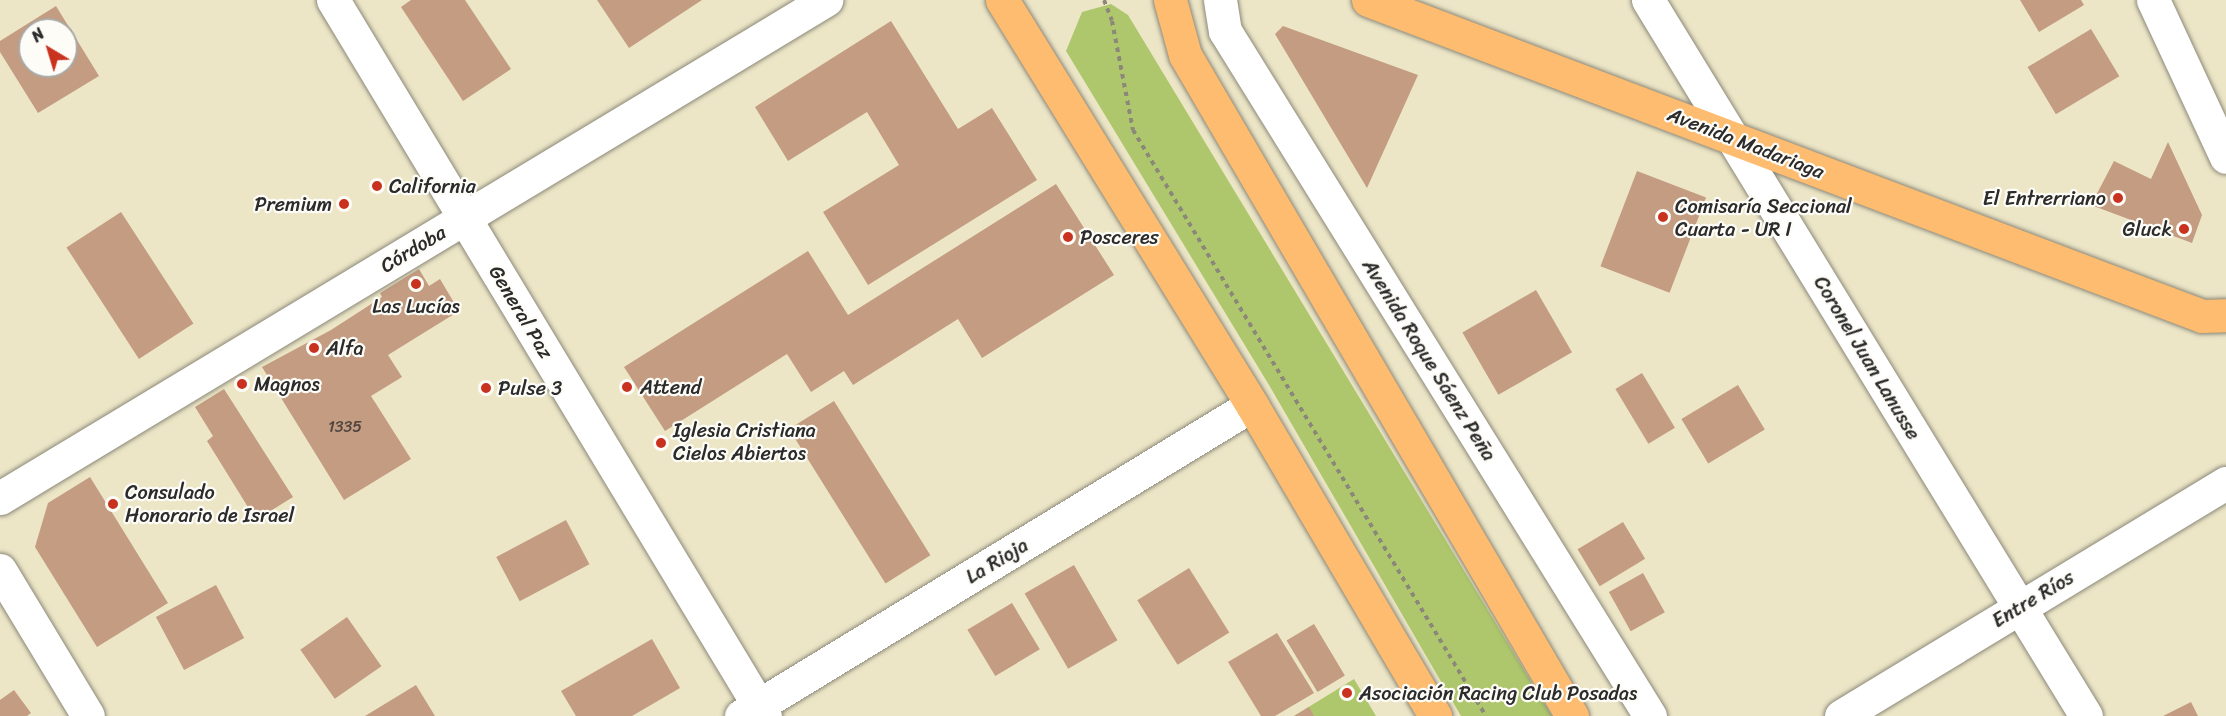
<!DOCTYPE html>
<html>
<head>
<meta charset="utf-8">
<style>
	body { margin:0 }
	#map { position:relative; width:2226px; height:716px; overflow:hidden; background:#ece6c7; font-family:Sriracha,sans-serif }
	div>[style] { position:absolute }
	.green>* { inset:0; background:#aec76c }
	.building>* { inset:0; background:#c39c81; transform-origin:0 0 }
	.path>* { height:4px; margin-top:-2px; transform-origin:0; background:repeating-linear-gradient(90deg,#8c8879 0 4.5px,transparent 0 9px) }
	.roads { filter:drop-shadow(0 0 2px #8c8879) drop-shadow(0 0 2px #8c8879) }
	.minor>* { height:33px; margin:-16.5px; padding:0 16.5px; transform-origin:16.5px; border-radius:16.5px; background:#fff }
	.major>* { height:33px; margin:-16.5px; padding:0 16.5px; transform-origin:16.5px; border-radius:16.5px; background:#fdbc6f }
	.dots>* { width:16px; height:16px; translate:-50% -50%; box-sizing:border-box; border:3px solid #fdfcf7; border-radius:50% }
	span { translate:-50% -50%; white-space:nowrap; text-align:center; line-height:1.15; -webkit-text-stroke:4.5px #fdfcf7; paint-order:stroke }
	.number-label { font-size:16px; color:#514740 }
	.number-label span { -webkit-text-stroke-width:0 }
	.street-label { font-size:20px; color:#2b2b2b }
	.poi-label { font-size:20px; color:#2b2b2b }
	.left { translate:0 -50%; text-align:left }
	.right { translate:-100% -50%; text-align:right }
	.north { position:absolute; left:18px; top:18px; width:60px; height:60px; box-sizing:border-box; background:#fdfcf7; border:2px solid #a9a8a5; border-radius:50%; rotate:322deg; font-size:16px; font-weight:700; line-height:24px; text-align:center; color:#2b2b2b }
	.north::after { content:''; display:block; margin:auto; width:21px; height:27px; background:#c8321e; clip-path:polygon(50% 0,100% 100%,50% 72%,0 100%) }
</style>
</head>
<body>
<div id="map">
	<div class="green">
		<div style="clip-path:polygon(1111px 4px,1128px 15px,1552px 716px,1461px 716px,1269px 385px,1066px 51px,1082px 12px)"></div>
		<div style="clip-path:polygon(1354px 679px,1376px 716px,1294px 716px)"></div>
	</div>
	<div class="building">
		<div style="clip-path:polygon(411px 0,465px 0,511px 69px,463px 101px,401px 7px)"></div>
		<div style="clip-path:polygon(597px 0,702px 0,629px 48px)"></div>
		<div style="clip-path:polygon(2020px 0,2081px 0,2084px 5px,2039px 32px)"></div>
		<div style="clip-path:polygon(evenodd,56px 6px,99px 76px,38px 113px,0 52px,0 41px,56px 6px,30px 30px,66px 30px,66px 66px,30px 66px,30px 30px)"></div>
		<div style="clip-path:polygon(891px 21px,958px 129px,992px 108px,1037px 180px,868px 285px,823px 212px,899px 165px,867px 112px,788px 161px,755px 107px)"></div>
		<div style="clip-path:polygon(1283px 26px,1418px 75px,1367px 188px,1275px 34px)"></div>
		<div style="left:2091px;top:29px;width:55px;height:74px;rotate:59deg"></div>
		<div style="clip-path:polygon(2168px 142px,2202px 215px,2192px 243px,2091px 205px,2114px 161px,2151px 179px)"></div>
		<div style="left:1637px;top:171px;width:74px;height:102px;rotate:21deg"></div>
		<div style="clip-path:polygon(1056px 184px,1114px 275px,982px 358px,958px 319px,853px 385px,844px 371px,811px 392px,787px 354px,665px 431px,624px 367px,808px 251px,848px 315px)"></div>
		<div style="left:121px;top:212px;width:133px;height:65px;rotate:57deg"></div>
		<div style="clip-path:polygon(419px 269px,429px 286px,440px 279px,459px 311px,388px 355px,402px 377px,371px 396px,411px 459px,344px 500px,262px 367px,331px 330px,382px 297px,380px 293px)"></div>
		<div style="left:1536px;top:290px;width:72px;height:85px;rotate:60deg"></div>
		<div style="left:1642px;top:373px;width:64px;height:31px;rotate:59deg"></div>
		<div style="left:1738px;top:385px;width:52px;height:66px;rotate:59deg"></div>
		<div style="clip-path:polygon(224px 389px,293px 497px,256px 520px,207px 441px,213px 436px,195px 407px)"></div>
		<div style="left:834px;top:401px;width:182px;height:53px;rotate:58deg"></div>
		<div style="clip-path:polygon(90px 477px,168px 603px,97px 647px,35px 547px,48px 503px)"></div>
		<div style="left:566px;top:520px;width:50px;height:79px;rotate:62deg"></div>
		<div style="left:1623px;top:522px;width:43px;height:53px;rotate:59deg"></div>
		<div style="left:1074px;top:565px;width:87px;height:57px;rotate:60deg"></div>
		<div style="left:1189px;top:568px;width:76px;height:61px;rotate:58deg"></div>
		<div style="left:1643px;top:573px;width:45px;height:39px;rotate:61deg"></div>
		<div style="left:216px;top:585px;width:60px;height:68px;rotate:62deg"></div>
		<div style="left:1012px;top:603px;width:54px;height:52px;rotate:59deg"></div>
		<div style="left:347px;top:617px;width:60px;height:57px;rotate:55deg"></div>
		<div style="left:1314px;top:624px;width:60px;height:32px;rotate:59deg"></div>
		<div style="clip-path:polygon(1277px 633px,1314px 693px,1275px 716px,1261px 716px,1228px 662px)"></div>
		<div style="clip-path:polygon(652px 639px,680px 688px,632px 716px,576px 716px,561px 691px)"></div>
		<div style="clip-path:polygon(416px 685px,435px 716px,365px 716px)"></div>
		<div style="clip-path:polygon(14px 690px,31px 713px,27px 716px,0 716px,0 700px)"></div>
		<div style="clip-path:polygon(2191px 702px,2198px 716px,2163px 716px)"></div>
		<div style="clip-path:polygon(1309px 707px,1314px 716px,1294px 716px)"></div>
	</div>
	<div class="path">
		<div style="left:1104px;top:0;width:22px;rotate:69deg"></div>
		<div style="left:1112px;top:21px;width:111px;rotate:79.1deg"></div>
		<div style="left:1133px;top:130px;width:684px;rotate:58.94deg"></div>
	</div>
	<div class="roads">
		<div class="minor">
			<div style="left:333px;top:0;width:836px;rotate:58.9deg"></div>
			<div style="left:1220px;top:0;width:31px;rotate:81deg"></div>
			<div style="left:1225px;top:31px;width:806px;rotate:58.18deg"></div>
			<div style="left:1648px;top:0;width:839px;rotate:58.54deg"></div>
			<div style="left:2153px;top:0;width:173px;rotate:65.1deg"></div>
			<div style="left:0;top:498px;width:965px;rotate:-31.09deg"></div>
			<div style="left:0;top:570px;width:170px;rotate:58.9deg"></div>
			<div style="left:741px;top:716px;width:598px;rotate:-31.33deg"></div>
			<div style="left:1841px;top:716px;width:450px;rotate:-31.2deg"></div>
		</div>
		<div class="major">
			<div style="left:1002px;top:0;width:476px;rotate:58.3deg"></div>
			<div style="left:1252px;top:405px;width:361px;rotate:59.5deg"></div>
			<div style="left:1170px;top:0;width:57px;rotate:74.7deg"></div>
			<div style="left:1185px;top:55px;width:766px;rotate:59.65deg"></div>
			<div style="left:1368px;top:0;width:892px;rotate:20.75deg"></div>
			<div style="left:2202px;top:316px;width:24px;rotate:-2deg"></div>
		</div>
	</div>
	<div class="dots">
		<div style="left:377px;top:186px;background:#c8321e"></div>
		<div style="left:2118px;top:198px;background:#c8321e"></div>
		<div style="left:344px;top:204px;background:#c8321e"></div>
		<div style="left:1663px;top:217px;background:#c8321e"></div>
		<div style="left:2184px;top:229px;background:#c8321e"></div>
		<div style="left:1068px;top:237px;background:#c8321e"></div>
		<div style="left:416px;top:284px;background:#c8321e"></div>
		<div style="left:314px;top:348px;background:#c8321e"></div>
		<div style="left:242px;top:384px;background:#c8321e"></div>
		<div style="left:627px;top:387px;background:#c8321e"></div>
		<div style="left:486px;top:388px;background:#c8321e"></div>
		<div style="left:661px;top:443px;background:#c8321e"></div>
		<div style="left:113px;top:504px;background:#c8321e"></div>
		<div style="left:1347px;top:693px;background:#c8321e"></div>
	</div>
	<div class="number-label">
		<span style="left:345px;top:427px">1335</span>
	</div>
	<div class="street-label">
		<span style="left:1746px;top:143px;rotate:21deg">Avenida Madariaga</span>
		<span style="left:413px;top:249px;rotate:-31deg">Córdoba</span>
		<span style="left:521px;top:312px;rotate:59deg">General Paz</span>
		<span style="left:1867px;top:358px;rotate:59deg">Coronel Juan Lanusse</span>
		<span style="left:1429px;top:360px;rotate:58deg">Avenida Roque Sáenz Peña</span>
		<span style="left:997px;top:561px;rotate:-31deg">La Rioja</span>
		<span style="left:2033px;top:599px;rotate:-31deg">Entre Ríos</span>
	</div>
	<div class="poi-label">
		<span class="left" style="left:389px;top:186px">California</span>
		<span class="right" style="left:2106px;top:198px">El Entrerriano</span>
		<span class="right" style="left:332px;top:204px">Premium</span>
		<span class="left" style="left:1675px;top:218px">Comisaría Seccional<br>Cuarta - UR I</span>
		<span class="right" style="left:2172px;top:229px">Gluck</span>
		<span class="left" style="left:1080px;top:237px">Posceres</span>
		<span style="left:416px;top:306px">Las Lucías</span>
		<span class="left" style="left:326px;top:348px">Alfa</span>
		<span class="left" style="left:254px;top:384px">Magnos</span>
		<span class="left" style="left:640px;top:387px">Attend</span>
		<span class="left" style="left:498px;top:388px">Pulse 3</span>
		<span class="left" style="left:673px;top:442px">Iglesia Cristiana<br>Cielos Abiertos</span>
		<span class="left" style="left:125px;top:504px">Consulado<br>Honorario de Israel</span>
		<span class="left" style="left:1359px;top:693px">Asociación Racing Club Posadas</span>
	</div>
	<div class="north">N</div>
</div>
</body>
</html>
